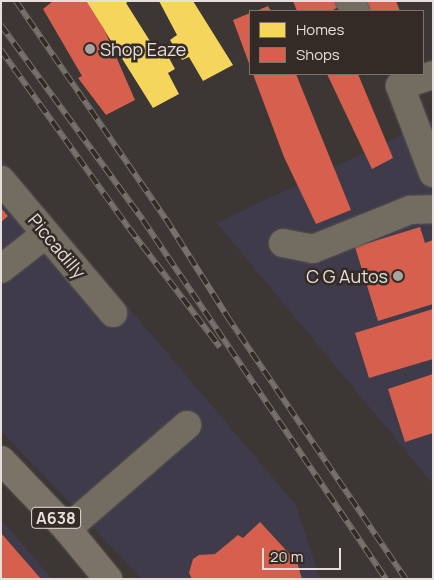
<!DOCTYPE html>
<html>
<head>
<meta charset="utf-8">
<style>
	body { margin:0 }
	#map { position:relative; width:434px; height:580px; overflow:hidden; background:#3c3634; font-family:Manrope,sans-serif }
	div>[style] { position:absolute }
	.commercial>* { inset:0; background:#403b4a }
	.homes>* { inset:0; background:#f6d55c }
	.shops>* { inset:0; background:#d6604d }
	.roads { filter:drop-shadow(0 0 1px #565250) drop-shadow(0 0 1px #565250) }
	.minor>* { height:28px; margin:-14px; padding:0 14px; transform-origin:14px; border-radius:14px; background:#726c61 }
	.highway>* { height:28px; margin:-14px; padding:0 14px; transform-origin:14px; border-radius:14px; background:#7b7367 }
	.rail>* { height:5.5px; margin-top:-2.75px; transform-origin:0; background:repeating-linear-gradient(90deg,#352b26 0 11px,#76716a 0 22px); box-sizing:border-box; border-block:1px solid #76716a }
	.dots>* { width:14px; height:14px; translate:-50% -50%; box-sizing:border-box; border:2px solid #352b26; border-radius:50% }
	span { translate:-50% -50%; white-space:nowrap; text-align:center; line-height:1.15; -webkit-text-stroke:5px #352b26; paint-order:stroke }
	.shield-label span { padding:1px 4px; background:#352b26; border:1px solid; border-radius:4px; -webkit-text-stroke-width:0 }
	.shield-label { font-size:16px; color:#e6dfdc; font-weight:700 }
	.poi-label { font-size:18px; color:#e6dfdc }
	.left { translate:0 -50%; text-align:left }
	.right { translate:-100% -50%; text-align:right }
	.street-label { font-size:18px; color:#e6dfdc }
	.frame { position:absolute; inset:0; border:2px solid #e6dfdc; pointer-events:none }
	.legend { position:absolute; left:249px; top:10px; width:175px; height:65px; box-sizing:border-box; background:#352b26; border:1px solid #7c736f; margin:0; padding:6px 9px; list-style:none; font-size:15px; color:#e6dfdc }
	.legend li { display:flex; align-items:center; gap:10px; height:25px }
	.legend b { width:25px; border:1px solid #7c736f }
	.scale { position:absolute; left:262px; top:548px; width:79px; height:22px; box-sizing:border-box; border:2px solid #e6dfdc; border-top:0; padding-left:6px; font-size:15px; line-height:18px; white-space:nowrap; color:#e6dfdc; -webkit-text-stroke:4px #352b26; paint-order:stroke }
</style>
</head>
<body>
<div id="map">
	<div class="commercial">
		<div style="clip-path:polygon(433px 120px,433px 484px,217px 223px)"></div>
		<div style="clip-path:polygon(1px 157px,296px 505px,320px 579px,142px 579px,1px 431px)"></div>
		<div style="clip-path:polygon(1px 519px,52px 579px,1px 579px)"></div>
	</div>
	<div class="homes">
		<div style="clip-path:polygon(86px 1px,129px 1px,126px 3px,155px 49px,162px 45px,175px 69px,168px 73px,179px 94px,153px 108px)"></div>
		<div style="clip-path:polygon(159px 1px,193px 1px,233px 65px,203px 81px,189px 57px,182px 60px,170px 40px,177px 35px)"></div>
	</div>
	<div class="shops">
		<div style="clip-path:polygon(53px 1px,86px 1px,104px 29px,135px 100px,106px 115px,78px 78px,82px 76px,43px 9px)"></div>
		<div style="clip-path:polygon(293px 1px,339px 1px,341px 6px,331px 11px,297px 11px)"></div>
		<div style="clip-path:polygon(362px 1px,396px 1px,400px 11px,366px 11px)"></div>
		<div style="clip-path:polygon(268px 6px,271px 11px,256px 11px)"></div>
		<div style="clip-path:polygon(250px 13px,250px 66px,233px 20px)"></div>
		<div style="clip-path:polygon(253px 74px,296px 74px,351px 210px,316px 224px,284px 157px)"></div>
		<div style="clip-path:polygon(327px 74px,358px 74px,393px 158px,372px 169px)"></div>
		<div style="clip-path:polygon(1px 208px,8px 216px,1px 222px)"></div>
		<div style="clip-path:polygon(420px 227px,425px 243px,433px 240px,433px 304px,378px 321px,355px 247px)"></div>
		<div style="clip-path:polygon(433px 309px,433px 359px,369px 378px,355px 333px)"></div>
		<div style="clip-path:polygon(433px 374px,433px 433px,405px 442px,388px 389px)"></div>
		<div style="clip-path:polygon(260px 522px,297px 562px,302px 579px,192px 579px,189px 573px,193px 559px,199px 555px,215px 554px,238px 535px,243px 538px)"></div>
		<div style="clip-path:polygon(1px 533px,41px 579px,1px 579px)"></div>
	</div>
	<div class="roads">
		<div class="minor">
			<div style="left:350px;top:1px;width:11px;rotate:63deg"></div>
			<div style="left:433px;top:75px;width:35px;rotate:162deg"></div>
			<div style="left:400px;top:86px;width:93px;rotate:69.2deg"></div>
			<div style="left:1px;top:180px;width:174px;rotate:49.9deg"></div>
			<div style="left:283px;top:243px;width:31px;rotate:11deg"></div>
			<div style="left:313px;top:249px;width:105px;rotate:-21.9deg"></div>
			<div style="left:410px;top:210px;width:23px;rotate:-2deg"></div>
			<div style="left:1px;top:269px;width:57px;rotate:-37.9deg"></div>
			<div style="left:67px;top:529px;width:159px;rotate:-40.9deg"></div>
		</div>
		<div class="highway">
			<div style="left:1px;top:460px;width:95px;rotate:46.3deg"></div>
			<div style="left:67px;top:529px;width:65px;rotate:50.6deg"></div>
		</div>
	</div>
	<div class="rail">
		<div style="left:16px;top:1px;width:265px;rotate:55.5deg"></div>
		<div style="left:166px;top:219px;width:115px;rotate:57.8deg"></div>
		<div style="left:227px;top:316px;width:318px;rotate:55.8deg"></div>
		<div style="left:1px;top:25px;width:241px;rotate:53.9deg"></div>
		<div style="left:143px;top:220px;width:434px;rotate:55.9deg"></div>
		<div style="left:1px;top:50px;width:219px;rotate:54.3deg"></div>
		<div style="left:129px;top:228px;width:150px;rotate:52.6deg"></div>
	</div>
	<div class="dots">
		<div style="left:90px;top:49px;background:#aaa4a1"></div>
		<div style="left:398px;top:276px;background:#aaa4a1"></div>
	</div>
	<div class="shield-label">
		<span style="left:56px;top:518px">A638</span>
	</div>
	<div class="poi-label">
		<span class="left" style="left:100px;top:49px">Shop Eaze</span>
		<span class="right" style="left:388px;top:276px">C G Autos</span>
	</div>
	<div class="street-label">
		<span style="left:57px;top:246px;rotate:50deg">Piccadilly</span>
	</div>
	<div class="frame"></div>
	<ul class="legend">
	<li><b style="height:14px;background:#f6d55c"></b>Homes</li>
	<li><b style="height:14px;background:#d6604d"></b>Shops</li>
	</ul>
	<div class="scale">20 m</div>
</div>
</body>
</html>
